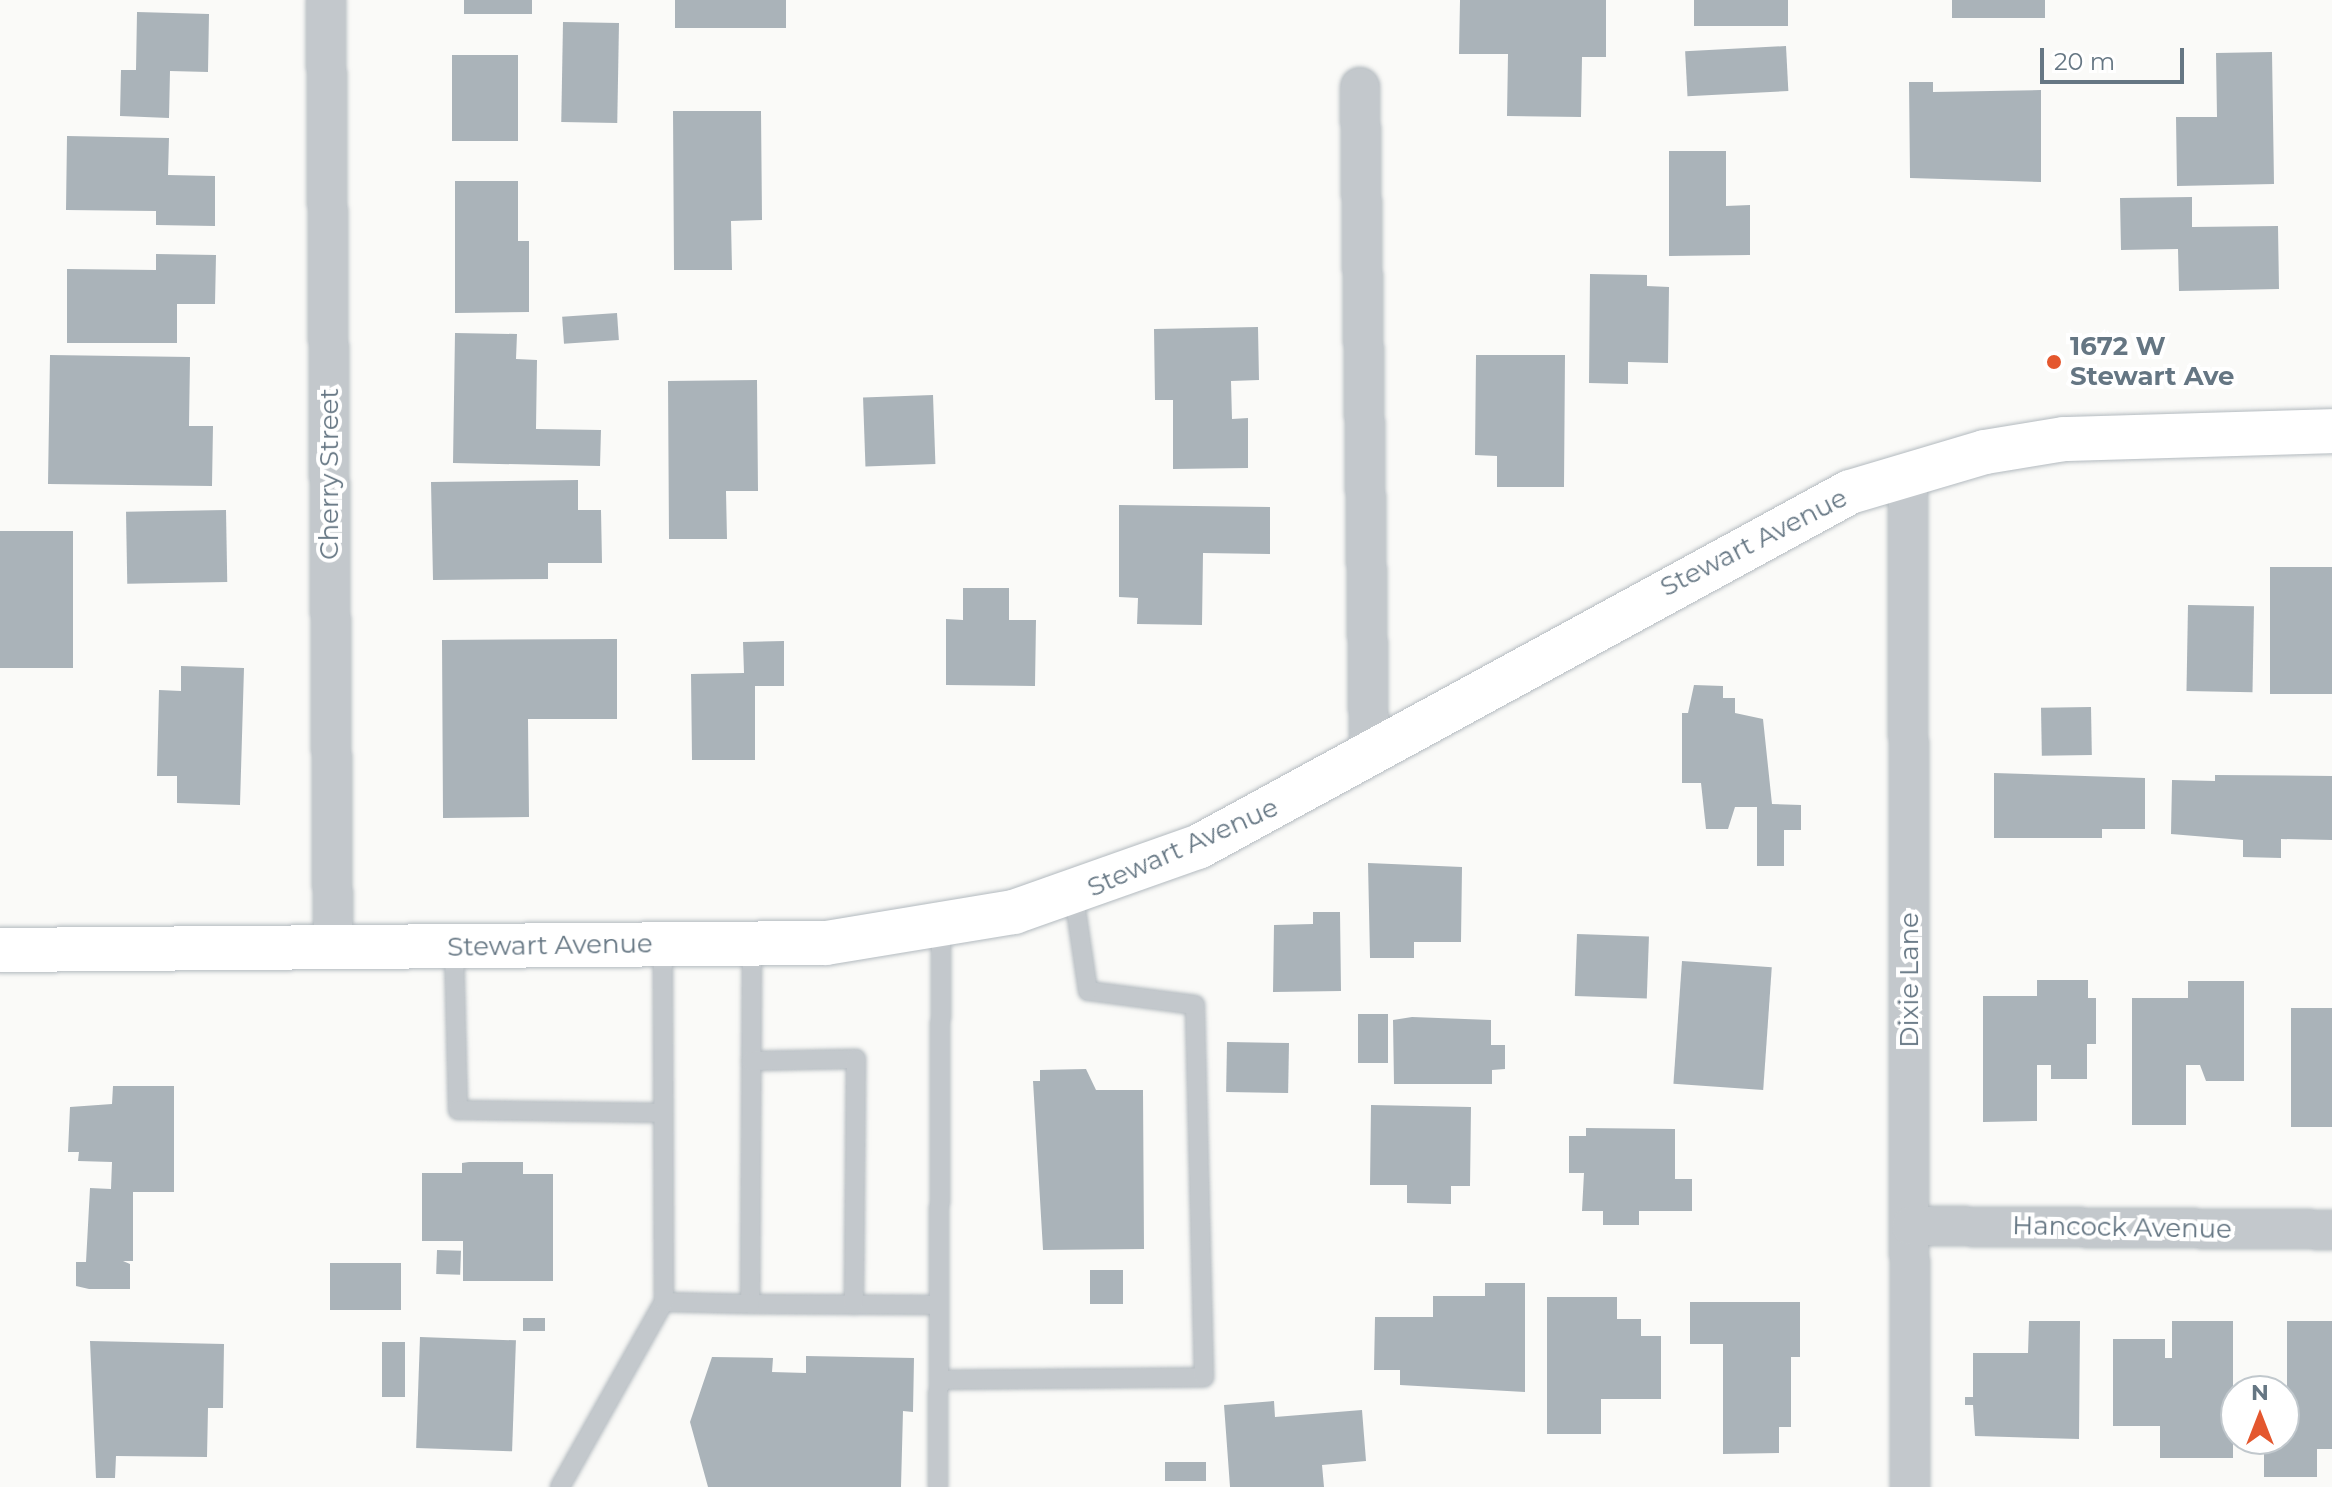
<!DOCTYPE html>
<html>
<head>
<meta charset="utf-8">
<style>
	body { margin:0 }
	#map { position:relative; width:2332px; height:1487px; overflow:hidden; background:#fafaf8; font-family:Montserrat,sans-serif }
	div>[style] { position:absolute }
	.building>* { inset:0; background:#aab3b9; transform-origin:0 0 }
	.roads { filter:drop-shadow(0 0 2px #b3babf) drop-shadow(0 0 2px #b3babf) }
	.lane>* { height:18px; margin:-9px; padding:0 9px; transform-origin:9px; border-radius:9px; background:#c3c8cc }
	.street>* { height:38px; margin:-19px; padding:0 19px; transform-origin:19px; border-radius:19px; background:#c3c8cc }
	.secondary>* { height:44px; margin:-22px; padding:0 22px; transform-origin:22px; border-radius:22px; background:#fff }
	.dots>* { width:22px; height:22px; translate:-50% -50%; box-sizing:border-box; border:4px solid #fff; border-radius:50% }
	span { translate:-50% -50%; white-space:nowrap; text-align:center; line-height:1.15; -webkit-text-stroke:8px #fff; paint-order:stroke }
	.poi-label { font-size:26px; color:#657683; font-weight:700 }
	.left { translate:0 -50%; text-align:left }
	.street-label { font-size:26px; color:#657683 }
	.north { position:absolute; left:2220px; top:1375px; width:80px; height:80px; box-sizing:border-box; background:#fff; border:2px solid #c1c8cd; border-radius:50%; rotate:0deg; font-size:22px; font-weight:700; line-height:32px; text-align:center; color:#657683 }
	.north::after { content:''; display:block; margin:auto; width:28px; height:36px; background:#e4572e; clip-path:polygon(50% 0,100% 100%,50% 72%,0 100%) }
	.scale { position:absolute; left:2040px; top:48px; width:144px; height:36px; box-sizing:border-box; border:4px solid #657683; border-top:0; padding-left:10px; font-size:24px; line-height:28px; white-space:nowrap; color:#657683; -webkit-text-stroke:6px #fff; paint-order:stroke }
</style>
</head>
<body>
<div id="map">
	<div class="building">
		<div style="left:464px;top:0;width:68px;height:14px"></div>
		<div style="left:675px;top:0;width:111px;height:28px"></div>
		<div style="clip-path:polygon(1460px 0,1606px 0,1606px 57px,1582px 57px,1581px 117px,1507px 116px,1508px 54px,1459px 54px)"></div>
		<div style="left:1694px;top:0;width:94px;height:26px"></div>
		<div style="left:1952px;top:0;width:93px;height:18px"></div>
		<div style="clip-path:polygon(137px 12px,209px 14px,208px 72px,170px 71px,169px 118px,120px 116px,121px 70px,136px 70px)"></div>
		<div style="left:563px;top:22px;width:56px;height:100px;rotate:1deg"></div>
		<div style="left:1786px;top:46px;width:45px;height:101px;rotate:87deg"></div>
		<div style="clip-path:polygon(2272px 52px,2274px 184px,2177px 186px,2176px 117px,2217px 117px,2216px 53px)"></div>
		<div style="left:452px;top:55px;width:66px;height:86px"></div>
		<div style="clip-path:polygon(1909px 82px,1933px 82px,1933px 92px,2041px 90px,2041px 182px,1910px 178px)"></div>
		<div style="clip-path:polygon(673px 111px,761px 111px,762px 220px,731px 221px,732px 270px,674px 270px)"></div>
		<div style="clip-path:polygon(67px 136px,169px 138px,168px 175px,215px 176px,215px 226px,156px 225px,156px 211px,66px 210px)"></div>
		<div style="clip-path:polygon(1669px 151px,1726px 151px,1726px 206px,1750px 205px,1750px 255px,1669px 256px)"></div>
		<div style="clip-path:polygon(455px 181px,518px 181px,518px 241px,529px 241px,529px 312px,455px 313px)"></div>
		<div style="clip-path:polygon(2192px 197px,2192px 227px,2278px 226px,2279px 289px,2179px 291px,2178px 249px,2121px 250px,2120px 198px)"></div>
		<div style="clip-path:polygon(156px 254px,216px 255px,215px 304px,177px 304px,177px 343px,67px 343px,67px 269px,156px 270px)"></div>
		<div style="clip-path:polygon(1590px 274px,1647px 275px,1647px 286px,1669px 287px,1668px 363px,1628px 362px,1628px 384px,1589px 383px)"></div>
		<div style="left:617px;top:313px;width:27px;height:55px;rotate:86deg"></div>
		<div style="clip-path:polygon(1258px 327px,1259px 380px,1231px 381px,1232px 419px,1248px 418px,1248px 468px,1173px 469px,1173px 400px,1155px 400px,1154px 329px)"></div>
		<div style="clip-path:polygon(455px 333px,517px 334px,516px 359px,537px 360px,536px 429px,601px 430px,600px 466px,453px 463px)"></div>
		<div style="clip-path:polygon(50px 355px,190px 357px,189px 426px,213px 426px,212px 486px,48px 484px)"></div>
		<div style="clip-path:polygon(1476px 355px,1565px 355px,1564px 487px,1497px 487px,1497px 456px,1475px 455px)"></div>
		<div style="clip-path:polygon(757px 380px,758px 491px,726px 491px,727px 539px,669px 539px,668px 381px)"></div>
		<div style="left:933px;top:395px;width:69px;height:70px;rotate:88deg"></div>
		<div style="clip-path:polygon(578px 480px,578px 510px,601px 510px,602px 563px,548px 563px,548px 579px,433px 580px,431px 482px)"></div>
		<div style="clip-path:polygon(1119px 505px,1270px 507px,1270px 554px,1203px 553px,1202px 625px,1137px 624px,1138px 598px,1119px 597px)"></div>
		<div style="left:226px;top:510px;width:72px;height:100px;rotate:89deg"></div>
		<div style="left:0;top:531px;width:73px;height:137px"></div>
		<div style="left:2270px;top:567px;width:62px;height:127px"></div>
		<div style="clip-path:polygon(963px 588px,1009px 588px,1009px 620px,1036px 620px,1035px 686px,946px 685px,946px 619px,963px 620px)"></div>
		<div style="left:2188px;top:605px;width:66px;height:86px;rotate:1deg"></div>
		<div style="clip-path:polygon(617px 639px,617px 719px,528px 719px,529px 817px,443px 818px,442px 640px)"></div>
		<div style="clip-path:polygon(784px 641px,784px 686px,755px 686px,755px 760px,692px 760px,691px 674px,744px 673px,743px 642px)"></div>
		<div style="clip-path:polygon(181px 666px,244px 668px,240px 805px,177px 803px,177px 776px,157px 776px,159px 690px,181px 691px)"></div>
		<div style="clip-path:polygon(1694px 685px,1723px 686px,1723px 698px,1735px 698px,1735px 713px,1763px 719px,1772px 804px,1801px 805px,1801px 830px,1784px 830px,1784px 866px,1757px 866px,1757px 807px,1735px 807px,1728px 829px,1706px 829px,1701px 783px,1682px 783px,1682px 713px,1688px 713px)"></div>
		<div style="left:2091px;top:707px;width:48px;height:50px;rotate:89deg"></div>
		<div style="clip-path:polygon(1994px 773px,2145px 778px,2145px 829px,2102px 829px,2102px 838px,1994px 838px)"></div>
		<div style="clip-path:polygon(2215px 775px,2332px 776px,2332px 840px,2281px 839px,2281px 858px,2243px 857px,2243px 840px,2171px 834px,2172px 780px,2215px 781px)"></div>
		<div style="clip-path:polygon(1368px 863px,1462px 867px,1461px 942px,1414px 942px,1414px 958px,1370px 958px)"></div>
		<div style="clip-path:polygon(1313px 912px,1340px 912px,1341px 991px,1273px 992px,1274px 925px,1313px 924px)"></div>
		<div style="left:1577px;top:934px;width:72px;height:62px;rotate:2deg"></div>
		<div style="left:1682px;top:961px;width:90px;height:123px;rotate:4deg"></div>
		<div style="clip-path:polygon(2037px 980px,2088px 980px,2088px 998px,2096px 998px,2096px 1044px,2087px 1044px,2087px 1079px,2051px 1079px,2051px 1065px,2037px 1065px,2037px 1121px,1983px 1122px,1983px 996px,2037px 996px)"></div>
		<div style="clip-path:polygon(2188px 981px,2244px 981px,2244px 1081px,2206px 1081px,2200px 1065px,2186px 1065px,2186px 1125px,2132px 1125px,2132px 998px,2188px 998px)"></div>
		<div style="left:2291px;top:1008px;width:41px;height:119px"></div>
		<div style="left:1358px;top:1014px;width:30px;height:49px"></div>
		<div style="clip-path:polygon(1412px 1017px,1491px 1020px,1491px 1045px,1505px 1045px,1505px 1069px,1492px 1070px,1492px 1084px,1394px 1084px,1393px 1020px)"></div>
		<div style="left:1227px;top:1042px;width:62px;height:50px;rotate:1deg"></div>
		<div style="clip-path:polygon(1086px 1069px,1096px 1090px,1143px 1090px,1144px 1249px,1043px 1250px,1033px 1081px,1040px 1081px,1040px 1070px)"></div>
		<div style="clip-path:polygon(113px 1086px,174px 1086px,174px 1192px,133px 1192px,133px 1261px,123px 1261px,130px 1264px,130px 1289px,89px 1289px,76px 1286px,76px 1262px,86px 1262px,90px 1188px,111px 1189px,112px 1162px,78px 1161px,79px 1152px,68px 1152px,70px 1107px,112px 1104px)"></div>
		<div style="clip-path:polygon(1371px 1105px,1471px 1107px,1470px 1186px,1451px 1186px,1451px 1204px,1407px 1203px,1407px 1185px,1370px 1185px)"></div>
		<div style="clip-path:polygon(1586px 1128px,1675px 1129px,1675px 1179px,1692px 1179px,1692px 1211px,1639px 1211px,1639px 1225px,1603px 1225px,1603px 1211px,1582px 1211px,1584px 1173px,1569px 1173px,1569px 1136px,1586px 1136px)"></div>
		<div style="clip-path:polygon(469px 1162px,523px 1162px,523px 1174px,553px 1174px,553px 1281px,463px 1281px,463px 1241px,422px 1241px,422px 1173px,462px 1173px,462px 1163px)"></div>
		<div style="left:437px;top:1250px;width:24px;height:24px;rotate:2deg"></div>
		<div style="left:330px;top:1263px;width:71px;height:47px"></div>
		<div style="left:1090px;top:1270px;width:33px;height:34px"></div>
		<div style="clip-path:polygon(1485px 1283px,1525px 1283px,1525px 1392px,1400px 1385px,1400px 1370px,1374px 1370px,1375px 1317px,1433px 1317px,1433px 1296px,1485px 1296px)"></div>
		<div style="clip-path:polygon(1547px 1297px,1617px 1297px,1617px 1319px,1641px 1319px,1641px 1336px,1661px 1336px,1661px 1399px,1601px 1399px,1601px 1434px,1547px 1434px)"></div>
		<div style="clip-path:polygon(1690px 1302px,1800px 1302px,1800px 1357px,1791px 1357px,1791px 1427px,1779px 1427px,1779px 1453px,1723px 1454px,1723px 1344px,1690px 1344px)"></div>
		<div style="left:523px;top:1318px;width:22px;height:13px"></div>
		<div style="clip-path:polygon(2029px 1321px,2080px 1321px,2079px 1439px,1975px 1436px,1973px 1405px,1965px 1405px,1965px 1397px,1973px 1397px,1973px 1353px,2028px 1353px)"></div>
		<div style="clip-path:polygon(2172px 1321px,2233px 1321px,2233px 1458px,2160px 1458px,2160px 1426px,2113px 1426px,2113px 1339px,2165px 1339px,2165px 1358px,2172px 1358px)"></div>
		<div style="clip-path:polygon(2287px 1321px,2332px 1321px,2332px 1449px,2317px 1449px,2317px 1477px,2264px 1477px,2264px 1439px,2284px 1439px,2287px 1426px)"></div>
		<div style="left:420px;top:1337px;width:96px;height:111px;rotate:2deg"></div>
		<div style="clip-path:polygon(90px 1341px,224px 1344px,223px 1408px,208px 1408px,207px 1457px,116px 1456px,115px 1478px,96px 1478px)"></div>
		<div style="left:382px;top:1342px;width:23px;height:55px"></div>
		<div style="clip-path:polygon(806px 1356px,914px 1358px,913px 1412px,903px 1411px,901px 1487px,708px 1487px,690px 1422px,712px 1357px,773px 1358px,772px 1372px,806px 1373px)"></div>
		<div style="clip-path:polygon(1274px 1401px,1275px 1417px,1362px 1410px,1366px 1461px,1322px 1465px,1324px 1487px,1230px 1487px,1224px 1405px)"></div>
		<div style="left:1165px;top:1462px;width:41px;height:19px"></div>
	</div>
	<div class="roads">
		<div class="lane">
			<div style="left:752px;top:944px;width:360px;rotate:90.3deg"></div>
			<div style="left:750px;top:1304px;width:189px;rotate:0.3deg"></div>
			<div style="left:454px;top:947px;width:163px;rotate:88.6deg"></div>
			<div style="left:458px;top:1110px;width:204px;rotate:0.8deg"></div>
			<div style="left:751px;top:1061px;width:105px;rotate:-1.1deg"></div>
			<div style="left:856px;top:1059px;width:246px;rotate:90.5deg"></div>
			<div style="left:664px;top:1302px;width:86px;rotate:1.3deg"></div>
			<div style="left:939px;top:1380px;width:265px;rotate:-0.6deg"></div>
			<div style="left:1204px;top:1377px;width:372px;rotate:-91.4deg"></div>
			<div style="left:1195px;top:1005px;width:108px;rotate:-172.5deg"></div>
			<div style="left:1088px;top:991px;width:96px;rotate:-98.4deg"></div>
			<div style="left:560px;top:1487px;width:212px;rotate:-60.7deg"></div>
			<div style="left:664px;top:1302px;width:357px;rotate:-90.2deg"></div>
			<div style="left:938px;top:1487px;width:561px;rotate:-89.69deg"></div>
		</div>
		<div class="street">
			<div style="left:326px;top:0;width:948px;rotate:89.58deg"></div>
			<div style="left:1360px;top:87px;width:665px;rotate:89.22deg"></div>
			<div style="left:1908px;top:473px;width:1014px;rotate:89.89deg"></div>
			<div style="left:1911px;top:1226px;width:421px;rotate:0.5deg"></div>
		</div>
		<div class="secondary">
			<div style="left:0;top:950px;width:826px;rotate:-0.49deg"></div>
			<div style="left:826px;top:943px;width:191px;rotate:-9.4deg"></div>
			<div style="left:1014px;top:912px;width:195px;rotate:-19.5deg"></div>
			<div style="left:1198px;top:847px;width:742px;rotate:-28.57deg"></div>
			<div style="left:1850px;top:492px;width:141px;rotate:-16.5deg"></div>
			<div style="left:1985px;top:452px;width:80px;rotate:-9.3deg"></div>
			<div style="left:2064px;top:439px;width:268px;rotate:-1.7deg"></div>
		</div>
	</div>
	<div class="dots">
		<div style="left:2054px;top:362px;background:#e4572e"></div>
	</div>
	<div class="poi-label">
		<span class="left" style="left:2070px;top:362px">1672 W<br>Stewart Ave</span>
	</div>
	<div class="street-label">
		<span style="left:330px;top:474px;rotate:-90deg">Cherry Street</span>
		<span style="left:1754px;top:543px;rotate:-27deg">Stewart Avenue</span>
		<span style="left:1183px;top:848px;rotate:-24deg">Stewart Avenue</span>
		<span style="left:550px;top:946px;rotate:-1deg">Stewart Avenue</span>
		<span style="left:1910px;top:980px;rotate:-90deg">Dixie Lane</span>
		<span style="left:2122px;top:1228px;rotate:1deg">Hancock Avenue</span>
	</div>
	<div class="north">N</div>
	<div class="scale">20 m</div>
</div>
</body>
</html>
